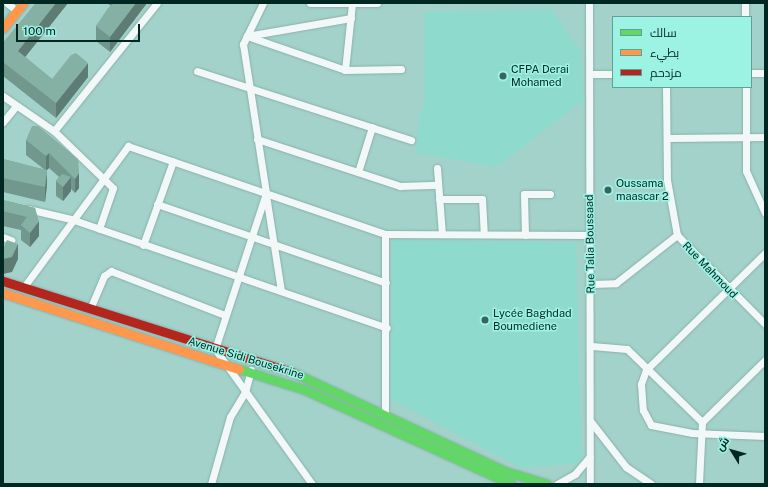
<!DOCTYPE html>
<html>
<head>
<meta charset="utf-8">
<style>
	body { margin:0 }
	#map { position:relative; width:768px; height:487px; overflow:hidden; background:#a3d2ca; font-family:"Public Sans",Cairo,sans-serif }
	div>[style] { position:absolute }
	.built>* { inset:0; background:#8edacd }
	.roads { filter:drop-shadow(0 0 1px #8ab0aa) drop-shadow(0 0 1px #8ab0aa) }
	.street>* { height:7px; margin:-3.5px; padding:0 3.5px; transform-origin:3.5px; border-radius:3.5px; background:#f1f8f7 }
	.fast>* { height:9px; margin:-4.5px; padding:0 4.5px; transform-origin:4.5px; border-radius:4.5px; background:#63d668 }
	.slow>* { height:9px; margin:-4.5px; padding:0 4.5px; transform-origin:4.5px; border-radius:4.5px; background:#ff974d }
	.jam>* { height:9px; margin:-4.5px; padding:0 4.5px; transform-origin:4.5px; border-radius:4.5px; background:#b3261e }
	.wall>* { inset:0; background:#72988d }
	.shaded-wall>* { inset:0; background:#5d7c73 }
	.building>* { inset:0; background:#85b1a4 }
	.dots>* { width:11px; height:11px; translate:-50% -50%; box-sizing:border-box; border:2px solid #9cf3e4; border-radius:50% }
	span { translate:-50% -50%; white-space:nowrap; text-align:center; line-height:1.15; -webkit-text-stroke:3px #9cf3e4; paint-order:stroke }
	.poi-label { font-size:11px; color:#002722 }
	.left { translate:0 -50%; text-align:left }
	.street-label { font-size:11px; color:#002722 }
	.frame { position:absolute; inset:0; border:4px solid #002722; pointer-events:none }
	.legend { position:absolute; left:612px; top:16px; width:140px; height:72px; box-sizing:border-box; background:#9cf3e4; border:1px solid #5ea196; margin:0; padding:5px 7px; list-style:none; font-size:12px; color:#002722 }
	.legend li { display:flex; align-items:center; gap:8px; height:20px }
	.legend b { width:20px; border:1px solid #5ea196 }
	.north { position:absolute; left:712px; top:431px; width:40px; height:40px; -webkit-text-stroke:3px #9cf3e4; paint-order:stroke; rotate:307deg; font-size:11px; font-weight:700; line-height:16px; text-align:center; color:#002722 }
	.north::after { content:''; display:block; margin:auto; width:14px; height:18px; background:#002722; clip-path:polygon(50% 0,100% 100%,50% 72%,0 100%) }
	.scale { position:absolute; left:16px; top:24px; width:124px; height:18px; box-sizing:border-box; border:2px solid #002722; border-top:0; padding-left:5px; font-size:12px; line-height:14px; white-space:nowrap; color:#002722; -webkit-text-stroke:3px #9cf3e4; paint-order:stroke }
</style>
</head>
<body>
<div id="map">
	<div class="built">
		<div style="clip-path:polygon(551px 9px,581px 51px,583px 101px,497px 167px,416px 153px,419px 114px,424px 106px,424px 12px)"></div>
		<div style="clip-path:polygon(392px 240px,576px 242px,581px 458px,576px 463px,522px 468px,391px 399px)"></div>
	</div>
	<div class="roads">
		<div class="street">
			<div style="left:7px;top:3px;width:13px;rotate:39deg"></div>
			<div style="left:263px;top:3px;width:46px;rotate:116deg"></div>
			<div style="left:243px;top:44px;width:151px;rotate:81.2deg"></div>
			<div style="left:266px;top:193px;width:164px;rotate:108.1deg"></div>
			<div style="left:215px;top:349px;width:166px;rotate:54.3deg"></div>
			<div style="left:310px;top:3px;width:67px"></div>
			<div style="left:589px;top:3px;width:481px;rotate:89.9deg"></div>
			<div style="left:745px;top:3px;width:14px;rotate:90deg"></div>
			<div style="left:351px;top:18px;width:106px;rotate:170.2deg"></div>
			<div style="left:247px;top:36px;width:104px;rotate:19.1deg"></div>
			<div style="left:345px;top:70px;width:56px;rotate:-1deg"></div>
			<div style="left:345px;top:70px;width:67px;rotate:-84deg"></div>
			<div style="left:197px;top:71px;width:225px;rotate:17.9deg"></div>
			<div style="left:751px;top:73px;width:14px"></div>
			<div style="left:590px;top:74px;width:23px"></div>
			<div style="left:666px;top:87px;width:93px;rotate:89.4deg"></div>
			<div style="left:667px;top:180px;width:56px;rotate:79.7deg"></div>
			<div style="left:677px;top:235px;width:125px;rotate:45.3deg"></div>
			<div style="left:746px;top:87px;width:84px;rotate:90deg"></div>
			<div style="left:746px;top:171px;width:46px;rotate:65.7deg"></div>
			<div style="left:3px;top:96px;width:62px;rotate:34.5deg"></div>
			<div style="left:54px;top:131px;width:82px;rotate:44deg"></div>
			<div style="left:113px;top:188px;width:43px;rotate:108.9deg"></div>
			<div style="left:3px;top:122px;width:21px;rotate:-51deg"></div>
			<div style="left:54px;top:131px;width:164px;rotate:-51.2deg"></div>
			<div style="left:667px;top:138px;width:98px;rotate:-0.6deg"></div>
			<div style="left:257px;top:139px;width:151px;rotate:18.2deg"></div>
			<div style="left:400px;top:186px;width:38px;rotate:-2deg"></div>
			<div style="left:437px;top:168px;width:66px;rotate:85.7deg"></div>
			<div style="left:358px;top:172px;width:47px;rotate:-72.7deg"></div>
			<div style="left:266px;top:195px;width:97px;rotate:81.1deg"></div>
			<div style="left:439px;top:199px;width:43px"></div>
			<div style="left:482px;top:199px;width:35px;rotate:87deg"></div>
			<div style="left:157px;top:204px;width:242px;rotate:19deg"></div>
			<div style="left:28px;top:209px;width:44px;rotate:13.1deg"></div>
			<div style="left:71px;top:219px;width:334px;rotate:19deg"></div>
			<div style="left:525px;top:235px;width:41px;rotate:-91.4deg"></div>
			<div style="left:524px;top:194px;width:26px"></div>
			<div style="left:3px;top:237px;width:9px;rotate:21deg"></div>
			<div style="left:143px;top:245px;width:89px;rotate:-70.3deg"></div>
			<div style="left:765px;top:253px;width:167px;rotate:135.5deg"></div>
			<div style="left:646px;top:370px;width:15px;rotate:110deg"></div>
			<div style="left:641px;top:384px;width:26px;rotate:86deg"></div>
			<div style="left:643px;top:410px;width:17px;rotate:62deg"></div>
			<div style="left:651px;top:425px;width:42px;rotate:11deg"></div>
			<div style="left:692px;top:433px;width:73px;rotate:2.4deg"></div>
			<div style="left:591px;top:284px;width:25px;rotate:-2deg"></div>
			<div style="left:616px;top:283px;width:78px;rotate:-38.2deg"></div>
			<div style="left:23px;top:288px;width:177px;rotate:-53.5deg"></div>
			<div style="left:128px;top:146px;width:272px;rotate:18.9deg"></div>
			<div style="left:385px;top:234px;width:204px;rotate:0.3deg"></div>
			<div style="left:90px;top:309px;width:36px;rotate:-67deg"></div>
			<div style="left:104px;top:276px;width:9px;rotate:-36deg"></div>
			<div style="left:111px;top:271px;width:122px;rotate:21.1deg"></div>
			<div style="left:592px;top:346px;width:35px;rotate:5deg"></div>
			<div style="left:627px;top:349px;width:105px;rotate:44.2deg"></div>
			<div style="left:702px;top:422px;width:62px;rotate:92.8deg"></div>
			<div style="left:385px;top:415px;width:181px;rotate:-90deg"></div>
			<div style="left:591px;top:422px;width:57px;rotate:52.1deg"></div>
			<div style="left:626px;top:467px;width:30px;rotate:34deg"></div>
			<div style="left:702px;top:422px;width:88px;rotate:-44.5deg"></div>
			<div style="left:211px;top:484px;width:70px;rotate:-74.2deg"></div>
			<div style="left:230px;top:417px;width:29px;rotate:-59deg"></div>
			<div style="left:245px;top:392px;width:23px;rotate:-75deg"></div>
			<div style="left:557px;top:484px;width:21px;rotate:-29deg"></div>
			<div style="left:575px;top:474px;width:23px;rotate:-50deg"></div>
		</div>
		<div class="fast">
			<div style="left:239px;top:369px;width:67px;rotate:17.4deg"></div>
			<div style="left:303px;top:389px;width:229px;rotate:24.5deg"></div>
			<div style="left:292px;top:372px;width:234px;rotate:25deg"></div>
			<div style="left:504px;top:471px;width:45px;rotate:16.8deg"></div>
		</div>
		<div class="slow">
			<div style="left:3px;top:28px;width:32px;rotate:-51deg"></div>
			<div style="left:3px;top:293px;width:248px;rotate:17.9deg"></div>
		</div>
		<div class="jam">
			<div style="left:3px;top:281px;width:303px;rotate:17.5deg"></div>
		</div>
	</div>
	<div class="wall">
		<div style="clip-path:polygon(36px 3px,68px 3px,25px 57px,52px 79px,88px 77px,56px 118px,3px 76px,3px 43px)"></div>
		<div style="clip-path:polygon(107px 3px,147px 3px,110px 52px,96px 41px,96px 26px,111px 6px)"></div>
		<div style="clip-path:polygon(26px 140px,78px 159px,79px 188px,75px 193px,71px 189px,71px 191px,63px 201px,56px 196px,56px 181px,59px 177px,49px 168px,46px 170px,47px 185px,45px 202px,3px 192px,3px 159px,45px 170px,26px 155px)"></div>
		<div style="clip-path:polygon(3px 200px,35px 208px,39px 236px,30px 247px,21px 240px,21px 230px,3px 226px)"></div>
	</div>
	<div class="shaded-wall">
		<div style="clip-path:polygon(56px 3px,68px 3px,18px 66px,18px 51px)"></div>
		<div style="clip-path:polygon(136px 3px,147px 3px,110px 52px,110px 37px)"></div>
		<div style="clip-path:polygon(88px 63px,88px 77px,56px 118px,56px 103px)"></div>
		<div style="clip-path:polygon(49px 153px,49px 168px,46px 171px,46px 156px)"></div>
		<div style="clip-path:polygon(47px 170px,47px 185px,45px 202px,45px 187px)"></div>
		<div style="clip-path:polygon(79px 173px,79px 188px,75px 193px,75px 179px)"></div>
		<div style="clip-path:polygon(71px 177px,71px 191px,63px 201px,63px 187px)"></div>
		<div style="clip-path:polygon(39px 221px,39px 236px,30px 247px,30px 233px)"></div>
		<div style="clip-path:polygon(18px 244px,18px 259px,12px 272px,3px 274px,3px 259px)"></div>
	</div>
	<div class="building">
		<div style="clip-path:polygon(36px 3px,56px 3px,18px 51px,52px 79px,71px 55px,76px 53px,88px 63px,56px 103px,3px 62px,3px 43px)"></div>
		<div style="clip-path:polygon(114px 3px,136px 3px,110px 37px,96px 26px,108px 8px)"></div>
		<div style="clip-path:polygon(32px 126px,38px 126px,78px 159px,79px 173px,75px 179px,49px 153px,46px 156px,26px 140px)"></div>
		<div style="clip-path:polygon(3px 159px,47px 170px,45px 187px,3px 178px)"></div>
		<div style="clip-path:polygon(62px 174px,71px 177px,63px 187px,56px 181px)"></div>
		<div style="clip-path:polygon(3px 200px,35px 208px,39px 221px,30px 233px,21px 225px,27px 217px,3px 211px)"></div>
		<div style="clip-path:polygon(7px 240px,18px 244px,12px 257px,3px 259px,3px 249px)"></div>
	</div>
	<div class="dots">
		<div style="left:503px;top:76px;background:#39635d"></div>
		<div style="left:608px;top:190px;background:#39635d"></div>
		<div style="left:485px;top:320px;background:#39635d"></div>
	</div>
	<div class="poi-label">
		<span class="left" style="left:511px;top:76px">CFPA Derai<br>Mohamed</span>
		<span class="left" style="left:616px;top:190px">Oussama<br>maascar 2</span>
		<span class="left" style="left:493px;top:320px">Lycée Baghdad<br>Boumediene</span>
	</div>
	<div class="street-label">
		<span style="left:590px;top:244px;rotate:-91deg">Rue Talia Boussaad</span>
		<span style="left:710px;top:270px;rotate:46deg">Rue Mahmoud</span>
		<span style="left:246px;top:358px;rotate:17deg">Avenue Sidi Bousekrine</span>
	</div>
	<div class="frame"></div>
	<ul class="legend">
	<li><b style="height:5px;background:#63d668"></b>سالك</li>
	<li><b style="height:5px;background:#ff974d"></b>بطيء</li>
	<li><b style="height:5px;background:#b3261e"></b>مزدحم</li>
	</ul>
	<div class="north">ش</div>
	<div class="scale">100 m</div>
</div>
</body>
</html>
